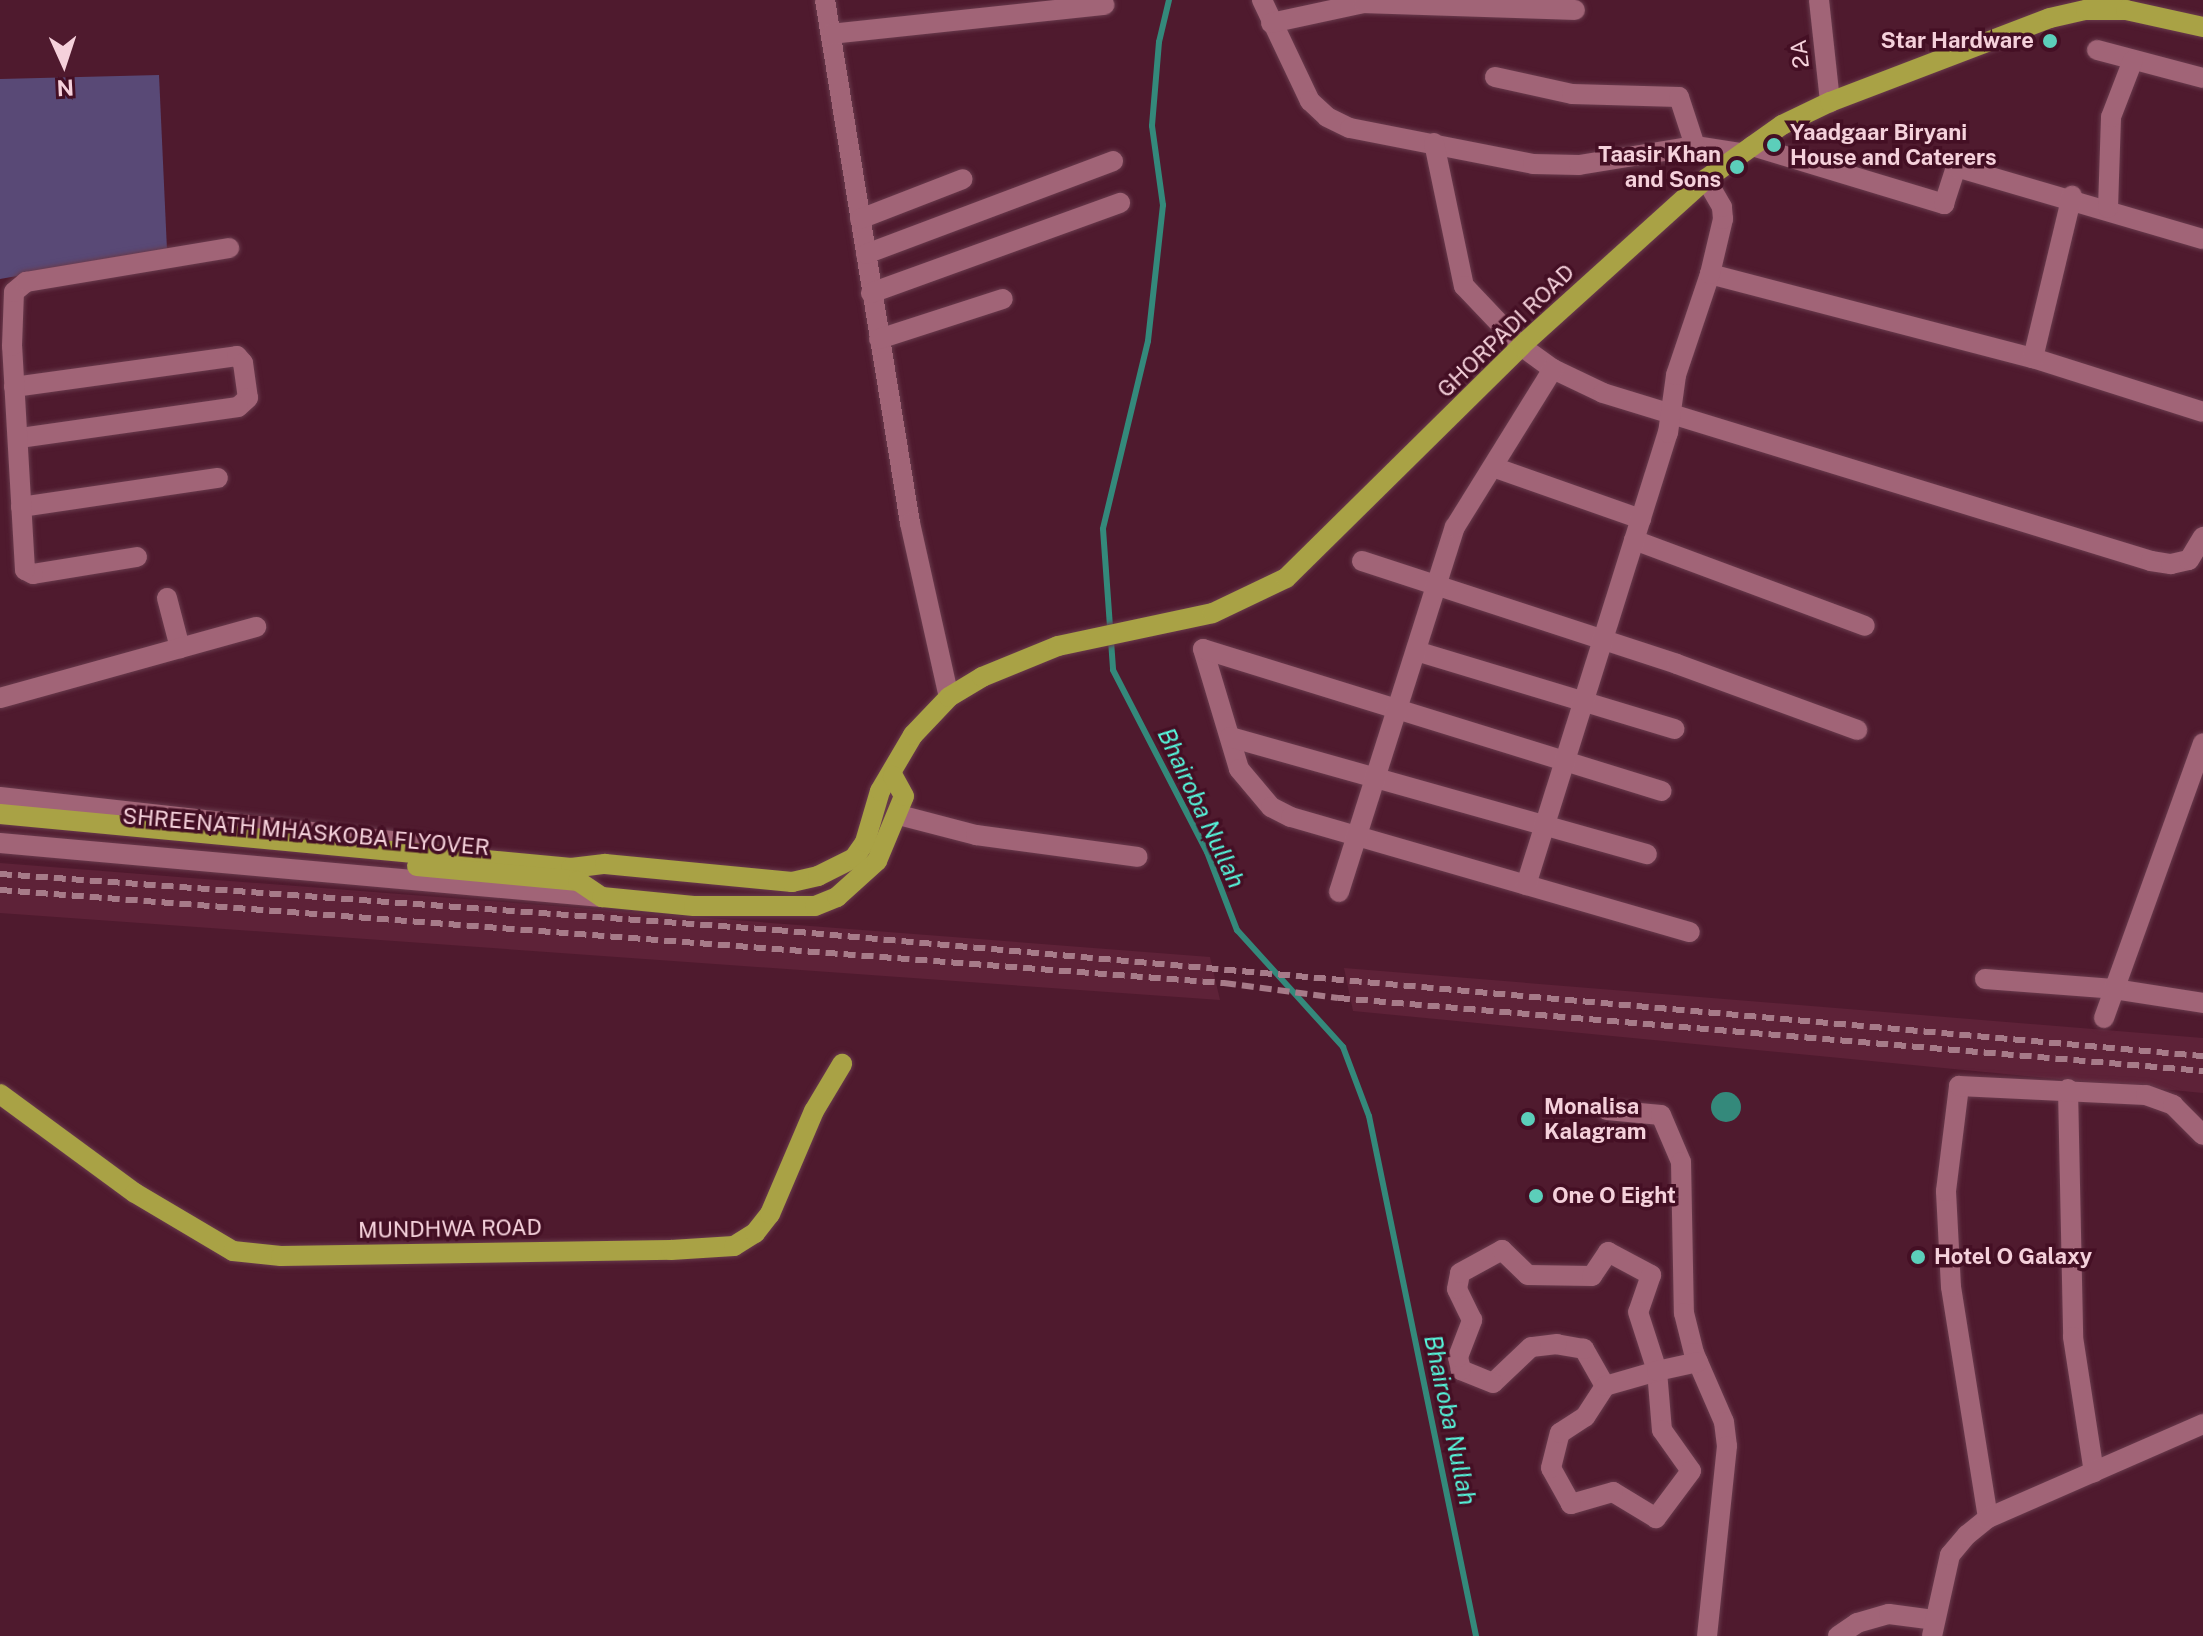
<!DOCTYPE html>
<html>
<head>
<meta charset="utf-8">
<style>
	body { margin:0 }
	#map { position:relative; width:2203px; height:1636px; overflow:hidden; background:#4f1a2e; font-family:"Public Sans",sans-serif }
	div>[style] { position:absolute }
	.built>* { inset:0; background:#5e2238 }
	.green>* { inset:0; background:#594976 }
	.water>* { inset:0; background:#34897b }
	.round { border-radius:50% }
	.stream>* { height:6px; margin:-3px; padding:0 3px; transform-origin:3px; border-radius:3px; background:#34897b }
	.roads { filter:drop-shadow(0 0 2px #693b4d) drop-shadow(0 0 2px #693b4d) }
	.minor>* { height:20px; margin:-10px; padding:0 10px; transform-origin:10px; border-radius:10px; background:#a16477 }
	.major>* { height:20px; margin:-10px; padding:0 10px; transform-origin:10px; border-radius:10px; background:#a9a245 }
	.rail>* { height:6px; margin-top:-3px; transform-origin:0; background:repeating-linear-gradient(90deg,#a77b89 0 12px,transparent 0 18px) }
	.dots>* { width:22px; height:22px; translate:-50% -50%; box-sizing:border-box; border:4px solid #440f24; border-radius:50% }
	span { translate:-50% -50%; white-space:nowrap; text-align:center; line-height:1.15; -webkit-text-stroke:7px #440f24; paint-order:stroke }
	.poi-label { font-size:22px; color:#f5d1db; font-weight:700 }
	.right { translate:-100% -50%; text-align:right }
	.left { translate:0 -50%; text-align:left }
	.street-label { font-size:22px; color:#f5d1db }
	.water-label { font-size:24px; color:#56f4da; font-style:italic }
	.north { position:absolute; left:24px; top:24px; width:80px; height:80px; -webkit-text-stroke:6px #440f24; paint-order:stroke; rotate:177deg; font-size:22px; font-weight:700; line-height:32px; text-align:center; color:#f5d1db }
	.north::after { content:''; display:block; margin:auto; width:28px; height:36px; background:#f5d1db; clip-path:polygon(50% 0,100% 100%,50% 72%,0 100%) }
</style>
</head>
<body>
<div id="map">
	<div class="built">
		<div style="clip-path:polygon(0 863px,1210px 957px,1220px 1000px,0 913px)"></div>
		<div style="clip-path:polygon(1344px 968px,2203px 1038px,2203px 1093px,1353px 1011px)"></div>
	</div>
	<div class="green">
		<div style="clip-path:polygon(159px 75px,167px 250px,0 279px,0 79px)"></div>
	</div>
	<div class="water">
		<div class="round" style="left:1711px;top:1092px;width:30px;height:30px"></div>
	</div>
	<div class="stream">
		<div style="left:1169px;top:0;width:43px;rotate:103.4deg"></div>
		<div style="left:1159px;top:42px;width:84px;rotate:94.8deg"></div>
		<div style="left:1152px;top:126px;width:80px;rotate:82.1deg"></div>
		<div style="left:1163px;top:205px;width:137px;rotate:96.3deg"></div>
		<div style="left:1148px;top:341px;width:193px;rotate:103.5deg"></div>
		<div style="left:1103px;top:529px;width:141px;rotate:85.9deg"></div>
		<div style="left:1113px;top:670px;width:205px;rotate:62.7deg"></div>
		<div style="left:1207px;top:852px;width:84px;rotate:69deg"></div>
		<div style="left:1237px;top:930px;width:158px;rotate:47.8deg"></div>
		<div style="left:1343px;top:1047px;width:74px;rotate:69.4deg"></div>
		<div style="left:1369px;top:1116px;width:531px;rotate:78.37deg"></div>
	</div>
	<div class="roads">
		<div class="minor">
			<div style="left:825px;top:0;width:530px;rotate:80.77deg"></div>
			<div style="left:910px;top:523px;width:178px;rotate:77.4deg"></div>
			<div style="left:1262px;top:0;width:112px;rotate:64.6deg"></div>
			<div style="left:1310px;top:101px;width:23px;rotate:43deg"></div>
			<div style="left:1327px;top:117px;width:25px;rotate:26deg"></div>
			<div style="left:1350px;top:128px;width:187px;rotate:11.1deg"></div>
			<div style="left:1533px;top:164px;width:46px;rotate:1.2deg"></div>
			<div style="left:1579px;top:165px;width:118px;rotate:-9.3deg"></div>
			<div style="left:1695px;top:146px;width:47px;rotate:8.7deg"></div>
			<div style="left:1819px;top:0;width:103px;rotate:83.8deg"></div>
			<div style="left:1271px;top:23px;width:95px;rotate:-12.1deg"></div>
			<div style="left:1364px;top:3px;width:211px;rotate:1.9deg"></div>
			<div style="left:831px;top:34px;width:275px;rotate:-6.1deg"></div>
			<div style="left:2097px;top:50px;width:110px;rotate:14.8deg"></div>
			<div style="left:1495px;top:77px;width:79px;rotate:12.4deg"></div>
			<div style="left:1572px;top:94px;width:107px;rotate:1.6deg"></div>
			<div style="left:1679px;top:97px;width:52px;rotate:71.9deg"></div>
			<div style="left:1434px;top:143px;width:146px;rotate:78.2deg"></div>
			<div style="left:1464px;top:286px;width:83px;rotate:46.5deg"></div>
			<div style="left:1521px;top:346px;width:39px;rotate:36deg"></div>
			<div style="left:1553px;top:369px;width:55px;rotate:25.6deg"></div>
			<div style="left:1603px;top:393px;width:573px;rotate:17.04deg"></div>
			<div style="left:2151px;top:561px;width:20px;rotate:9deg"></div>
			<div style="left:2171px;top:564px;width:18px;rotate:-13deg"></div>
			<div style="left:2189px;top:560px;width:27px;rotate:-59deg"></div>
			<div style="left:1752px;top:146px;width:201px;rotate:16.8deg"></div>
			<div style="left:1944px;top:204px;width:39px;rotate:-72deg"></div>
			<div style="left:1956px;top:167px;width:257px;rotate:16.3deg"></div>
			<div style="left:2108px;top:208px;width:91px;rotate:-88.1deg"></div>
			<div style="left:2111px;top:117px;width:61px;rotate:-68.9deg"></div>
			<div style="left:860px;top:219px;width:110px;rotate:-21.2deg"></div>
			<div style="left:866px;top:254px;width:264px;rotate:-20.6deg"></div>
			<div style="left:1710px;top:274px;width:334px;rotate:14.6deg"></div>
			<div style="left:2033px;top:358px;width:178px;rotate:17.6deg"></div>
			<div style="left:871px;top:293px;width:265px;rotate:-19.9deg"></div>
			<div style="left:879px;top:339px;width:130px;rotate:-17.9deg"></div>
			<div style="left:2033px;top:358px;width:167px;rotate:-76.5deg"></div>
			<div style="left:14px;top:387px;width:225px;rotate:-7.9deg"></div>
			<div style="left:237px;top:356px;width:9px;rotate:49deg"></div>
			<div style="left:243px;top:363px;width:35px;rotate:82deg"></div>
			<div style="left:248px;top:398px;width:13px;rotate:138deg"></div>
			<div style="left:238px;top:407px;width:221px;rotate:171.9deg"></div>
			<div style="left:1493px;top:467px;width:157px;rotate:19.4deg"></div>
			<div style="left:21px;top:507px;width:199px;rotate:-8.4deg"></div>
			<div style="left:1634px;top:540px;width:246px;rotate:20.4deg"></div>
			<div style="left:137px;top:557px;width:105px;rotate:170.7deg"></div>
			<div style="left:33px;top:574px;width:9px;rotate:-153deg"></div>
			<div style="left:25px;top:570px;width:224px;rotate:-93.3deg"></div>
			<div style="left:12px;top:346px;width:54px;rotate:-87.9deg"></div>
			<div style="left:14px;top:292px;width:16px;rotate:-40deg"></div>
			<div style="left:26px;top:282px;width:206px;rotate:-9.5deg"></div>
			<div style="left:1362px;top:561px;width:331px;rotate:18.1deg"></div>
			<div style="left:1677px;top:664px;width:192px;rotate:20.1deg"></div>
			<div style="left:167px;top:598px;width:52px;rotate:75.4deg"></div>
			<div style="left:1203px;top:649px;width:125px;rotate:73.3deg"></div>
			<div style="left:1239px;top:769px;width:50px;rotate:49.9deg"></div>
			<div style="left:1271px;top:807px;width:22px;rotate:27deg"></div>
			<div style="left:1291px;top:817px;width:415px;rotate:16.1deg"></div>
			<div style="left:1203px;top:649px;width:480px;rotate:17.2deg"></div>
			<div style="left:1416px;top:651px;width:270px;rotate:16.8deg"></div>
			<div style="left:0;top:698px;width:266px;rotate:-15.5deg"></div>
			<div style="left:1230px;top:737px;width:433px;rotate:15.7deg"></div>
			<div style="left:0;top:797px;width:428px;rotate:6.4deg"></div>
			<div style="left:899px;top:815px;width:80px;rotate:14.6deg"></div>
			<div style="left:976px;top:835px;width:163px;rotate:7.7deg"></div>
			<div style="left:0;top:843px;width:604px;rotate:5.13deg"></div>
			<div style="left:1526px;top:885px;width:474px;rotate:-72.6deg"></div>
			<div style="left:1668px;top:433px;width:59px;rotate:-82.1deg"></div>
			<div style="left:1676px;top:375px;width:107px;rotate:-71.4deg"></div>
			<div style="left:1710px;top:274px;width:57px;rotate:-76.7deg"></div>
			<div style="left:1723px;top:219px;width:12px;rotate:-95deg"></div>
			<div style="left:1722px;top:207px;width:32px;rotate:-120deg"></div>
			<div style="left:1339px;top:892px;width:383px;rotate:-72.4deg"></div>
			<div style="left:1455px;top:527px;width:186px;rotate:-58.2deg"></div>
			<div style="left:1985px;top:979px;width:129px;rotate:4.4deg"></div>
			<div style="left:2114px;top:989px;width:90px;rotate:8.9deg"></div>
			<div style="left:2104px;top:1018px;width:292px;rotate:-70.2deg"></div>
			<div style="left:2068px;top:1089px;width:248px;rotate:88.8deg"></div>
			<div style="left:2073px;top:1337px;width:137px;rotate:81.2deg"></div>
			<div style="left:1607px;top:1110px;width:54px;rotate:5.3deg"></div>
			<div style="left:1661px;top:1115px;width:51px;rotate:66.9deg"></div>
			<div style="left:1681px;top:1162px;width:151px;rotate:88.9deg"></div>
			<div style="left:1684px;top:1313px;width:41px;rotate:76deg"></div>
			<div style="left:1694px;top:1353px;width:75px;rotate:66.5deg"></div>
			<div style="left:1724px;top:1422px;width:24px;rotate:83deg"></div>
			<div style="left:1727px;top:1446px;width:191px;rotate:96deg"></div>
			<div style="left:1605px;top:1386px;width:43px;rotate:-119.6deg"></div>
			<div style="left:1584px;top:1349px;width:27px;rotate:-170deg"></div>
			<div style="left:1557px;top:1344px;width:26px;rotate:173deg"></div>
			<div style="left:1531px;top:1347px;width:52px;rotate:136.5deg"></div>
			<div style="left:1493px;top:1383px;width:35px;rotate:-158deg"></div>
			<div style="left:1461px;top:1370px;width:13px;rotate:-103deg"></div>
			<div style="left:1458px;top:1357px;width:40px;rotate:-69deg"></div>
			<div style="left:1472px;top:1320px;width:34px;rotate:-116deg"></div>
			<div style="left:1457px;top:1289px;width:16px;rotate:-79deg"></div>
			<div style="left:1460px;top:1273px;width:48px;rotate:-28.7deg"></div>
			<div style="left:1502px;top:1250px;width:36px;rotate:44deg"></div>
			<div style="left:1528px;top:1275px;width:64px;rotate:0.9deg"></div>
			<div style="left:1592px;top:1276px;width:29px;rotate:-56deg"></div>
			<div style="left:1608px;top:1252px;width:49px;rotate:28.1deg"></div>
			<div style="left:1651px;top:1275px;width:39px;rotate:109deg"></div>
			<div style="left:1638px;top:1312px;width:62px;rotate:72.1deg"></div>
			<div style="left:1657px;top:1371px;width:59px;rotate:85.2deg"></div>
			<div style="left:1662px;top:1430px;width:50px;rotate:54.7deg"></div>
			<div style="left:1691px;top:1471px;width:59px;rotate:126.7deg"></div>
			<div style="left:1656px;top:1518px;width:50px;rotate:-148.8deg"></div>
			<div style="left:1613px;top:1492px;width:44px;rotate:164.1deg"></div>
			<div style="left:1571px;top:1504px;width:41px;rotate:-119.1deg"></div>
			<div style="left:1551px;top:1468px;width:36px;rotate:-76deg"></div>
			<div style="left:1560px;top:1433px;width:30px;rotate:-33deg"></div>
			<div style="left:1585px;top:1417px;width:37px;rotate:-57deg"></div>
			<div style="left:1605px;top:1386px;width:54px;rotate:-16.1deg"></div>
			<div style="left:1657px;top:1371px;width:42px;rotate:-12.4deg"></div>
			<div style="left:1988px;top:1518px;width:234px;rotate:-99.1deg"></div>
			<div style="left:1951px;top:1287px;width:96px;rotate:-93deg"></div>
			<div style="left:1946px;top:1191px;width:106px;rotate:-82.9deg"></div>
			<div style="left:1959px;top:1086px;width:187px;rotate:2.8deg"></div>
			<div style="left:2146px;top:1095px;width:29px;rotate:20deg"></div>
			<div style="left:2173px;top:1105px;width:42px;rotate:45deg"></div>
			<div style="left:1838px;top:1636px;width:23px;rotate:-34deg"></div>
			<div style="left:1857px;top:1623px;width:33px;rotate:-16deg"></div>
			<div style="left:1889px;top:1614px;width:45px;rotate:7.6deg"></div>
			<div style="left:1932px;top:1636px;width:83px;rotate:-77.5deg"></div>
			<div style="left:1950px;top:1555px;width:26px;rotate:-50deg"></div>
			<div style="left:1967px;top:1535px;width:27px;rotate:-39deg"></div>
			<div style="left:1988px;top:1518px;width:235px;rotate:-23.6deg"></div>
		</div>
		<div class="major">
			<div style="left:0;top:814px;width:574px;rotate:5.4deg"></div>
			<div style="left:571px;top:868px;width:34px;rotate:-7deg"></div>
			<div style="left:605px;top:864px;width:188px;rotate:5.5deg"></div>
			<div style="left:792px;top:882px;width:27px;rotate:-13deg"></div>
			<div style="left:818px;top:876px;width:40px;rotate:-26.6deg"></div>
			<div style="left:854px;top:858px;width:19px;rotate:-55deg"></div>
			<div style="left:865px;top:842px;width:53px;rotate:-73.6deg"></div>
			<div style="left:880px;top:791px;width:65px;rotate:-59.5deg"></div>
			<div style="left:913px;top:735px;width:52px;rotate:-46.5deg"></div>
			<div style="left:949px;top:697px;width:39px;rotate:-31deg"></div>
			<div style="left:982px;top:677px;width:82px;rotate:-22.2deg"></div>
			<div style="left:1058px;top:646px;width:158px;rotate:-12deg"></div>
			<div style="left:1213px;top:613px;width:81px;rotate:-25.6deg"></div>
			<div style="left:1286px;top:578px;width:330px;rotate:-44.6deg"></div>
			<div style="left:1521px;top:346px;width:249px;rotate:-42.1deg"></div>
			<div style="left:1706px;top:179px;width:93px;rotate:-35.4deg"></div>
			<div style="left:1782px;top:125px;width:53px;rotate:-25.6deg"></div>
			<div style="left:1830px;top:102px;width:235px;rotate:-20.9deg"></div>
			<div style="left:2050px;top:18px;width:37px;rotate:-13deg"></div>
			<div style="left:2086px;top:10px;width:40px"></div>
			<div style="left:2126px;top:10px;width:79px;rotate:12.4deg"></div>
			<div style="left:417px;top:866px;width:162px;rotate:5.3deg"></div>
			<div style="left:578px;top:881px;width:29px;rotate:34deg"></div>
			<div style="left:602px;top:897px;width:92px;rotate:5.6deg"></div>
			<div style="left:694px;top:906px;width:121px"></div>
			<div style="left:815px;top:906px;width:24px;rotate:-22deg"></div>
			<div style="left:837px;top:897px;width:54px;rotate:-42deg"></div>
			<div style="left:877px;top:861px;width:70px;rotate:-67.4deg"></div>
			<div style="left:904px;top:796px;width:23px;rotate:-119deg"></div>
			<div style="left:0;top:1094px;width:167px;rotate:36.3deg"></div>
			<div style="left:135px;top:1193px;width:114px;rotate:30.6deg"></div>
			<div style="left:233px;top:1251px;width:48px;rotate:5.9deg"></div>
			<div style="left:281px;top:1256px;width:390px;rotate:-0.9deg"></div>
			<div style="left:671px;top:1250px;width:63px;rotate:-3.6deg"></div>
			<div style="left:734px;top:1246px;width:25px;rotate:-32deg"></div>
			<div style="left:755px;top:1233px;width:24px;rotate:-52deg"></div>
			<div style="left:770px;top:1214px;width:112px;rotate:-66.9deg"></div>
			<div style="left:814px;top:1111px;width:55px;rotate:-59.2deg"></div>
		</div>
	</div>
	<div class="rail">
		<div style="left:0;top:874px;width:778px;rotate:4.13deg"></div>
		<div style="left:776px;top:930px;width:1433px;rotate:5.05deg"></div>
		<div style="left:0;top:890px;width:1228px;rotate:4.35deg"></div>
		<div style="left:1224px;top:983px;width:115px;rotate:7.5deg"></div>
		<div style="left:1338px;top:998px;width:868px;rotate:4.82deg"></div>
	</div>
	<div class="dots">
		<div style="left:2050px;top:41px;background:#5cceba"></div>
		<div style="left:1774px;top:145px;background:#5cceba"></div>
		<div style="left:1737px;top:167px;background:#5cceba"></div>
		<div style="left:1528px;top:1119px;background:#5cceba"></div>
		<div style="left:1536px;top:1196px;background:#5cceba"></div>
		<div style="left:1918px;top:1257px;background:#5cceba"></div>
	</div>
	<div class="poi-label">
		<span class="right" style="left:2034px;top:41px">Star Hardware</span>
		<span class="left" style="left:1790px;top:145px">Yaadgaar Biryani<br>House and Caterers</span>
		<span class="right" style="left:1721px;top:167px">Taasir Khan<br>and Sons</span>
		<span class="left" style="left:1544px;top:1119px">Monalisa<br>Kalagram</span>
		<span class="left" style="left:1552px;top:1196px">One O Eight</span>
		<span class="left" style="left:1934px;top:1257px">Hotel O Galaxy</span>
	</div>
	<div class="street-label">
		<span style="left:1800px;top:54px;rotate:-97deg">2A</span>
		<span style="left:1506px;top:331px;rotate:-44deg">GHORPADI ROAD</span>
		<span style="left:306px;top:832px;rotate:5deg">SHREENATH MHASKOBA FLYOVER</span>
		<span style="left:450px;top:1229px;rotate:-1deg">MUNDHWA ROAD</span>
	</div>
	<div class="water-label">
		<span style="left:1201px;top:808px;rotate:65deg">Bhairoba Nullah</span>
		<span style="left:1450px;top:1420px;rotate:78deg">Bhairoba Nullah</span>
	</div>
	<div class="north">N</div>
</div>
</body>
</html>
